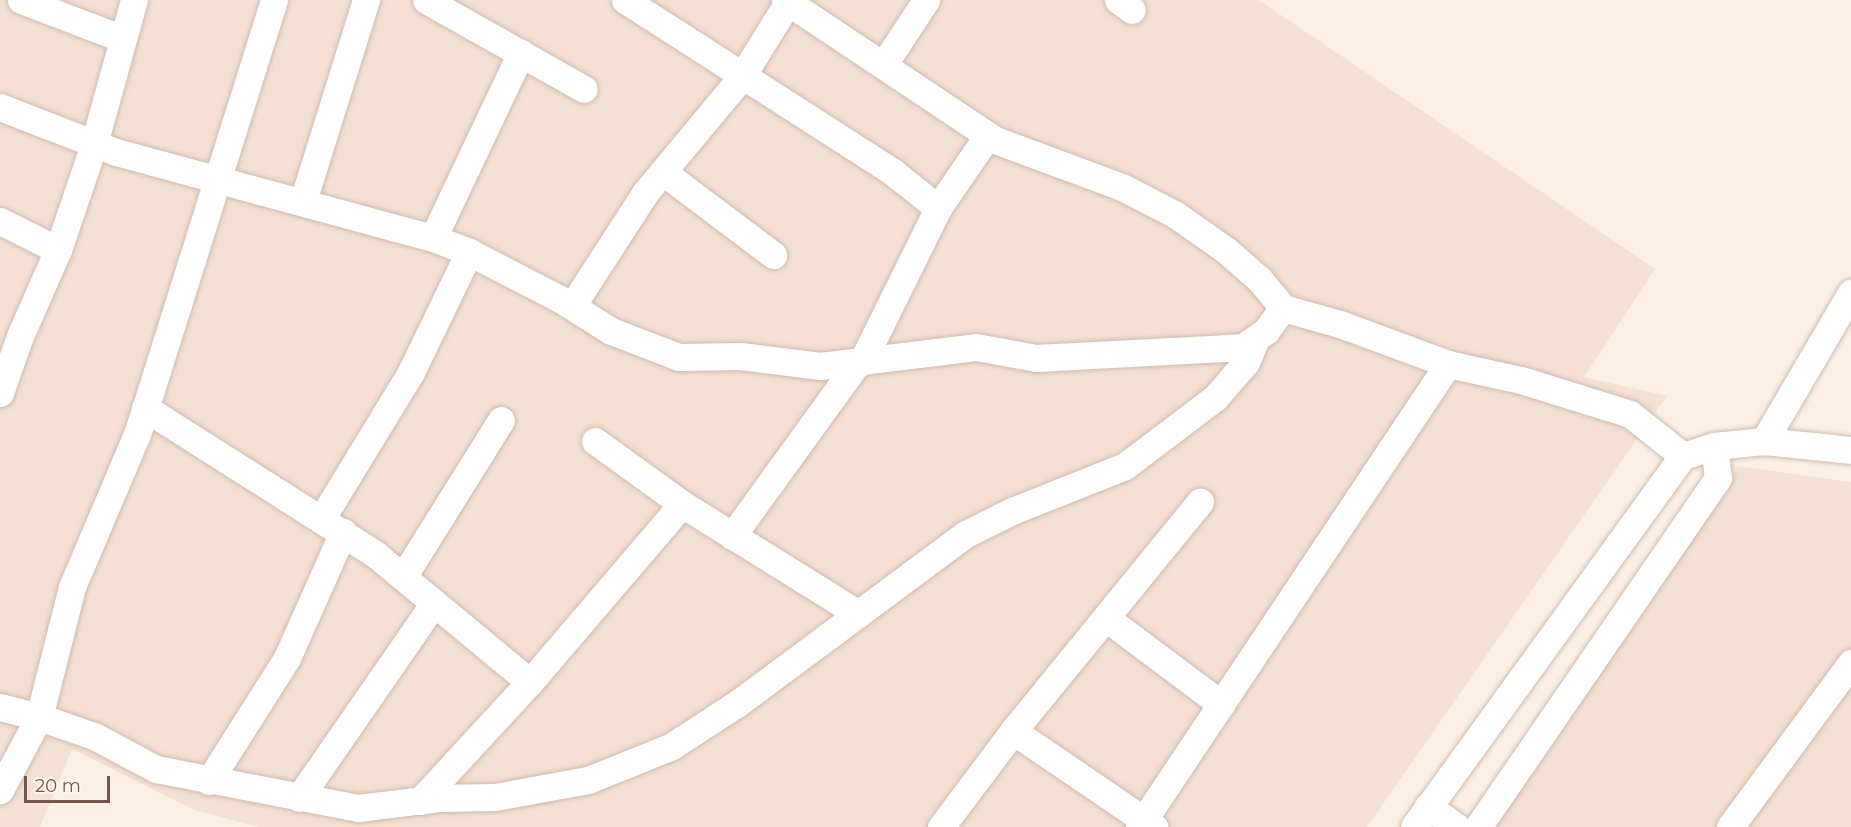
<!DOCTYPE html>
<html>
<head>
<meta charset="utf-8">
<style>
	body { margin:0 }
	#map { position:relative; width:1851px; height:827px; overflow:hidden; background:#fcf0e4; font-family:Montserrat,sans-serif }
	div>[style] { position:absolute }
	.residential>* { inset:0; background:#f4e1d3 }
	.roads { filter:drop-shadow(0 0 2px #d0b9ad) drop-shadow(0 0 2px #d0b9ad) }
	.minor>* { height:27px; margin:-13.5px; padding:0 13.5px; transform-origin:13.5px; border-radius:13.5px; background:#fff }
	span { translate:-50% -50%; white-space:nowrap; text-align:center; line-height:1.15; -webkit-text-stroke:4.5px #fff5eb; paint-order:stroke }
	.scale { position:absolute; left:24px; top:776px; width:86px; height:27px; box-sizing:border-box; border:3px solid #755449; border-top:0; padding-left:8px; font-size:18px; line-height:21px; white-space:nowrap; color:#755449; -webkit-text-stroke:4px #fff5eb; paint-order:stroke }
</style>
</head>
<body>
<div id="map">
	<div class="residential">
		<div style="clip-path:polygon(0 0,1259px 0,1655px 269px,1584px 377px,1667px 396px,1367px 827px,259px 827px,194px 810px,72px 749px,40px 827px,0 827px)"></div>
		<div style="clip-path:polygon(1738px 466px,1851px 482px,1851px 827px,1488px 827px)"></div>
	</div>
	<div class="roads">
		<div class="minor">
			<div style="left:21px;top:0;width:109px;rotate:20.9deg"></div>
			<div style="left:274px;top:0;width:455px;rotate:107.5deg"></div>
			<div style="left:137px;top:434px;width:166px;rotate:113deg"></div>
			<div style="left:72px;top:587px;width:134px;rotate:104.2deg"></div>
			<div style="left:39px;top:717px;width:58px;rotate:19.1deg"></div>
			<div style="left:94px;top:736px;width:70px;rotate:28deg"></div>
			<div style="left:156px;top:769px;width:206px;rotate:10.9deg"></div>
			<div style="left:358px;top:808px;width:83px;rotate:-7deg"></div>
			<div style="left:440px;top:798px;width:55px;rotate:-1deg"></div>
			<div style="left:495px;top:797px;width:95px;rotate:-10.4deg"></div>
			<div style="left:588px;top:780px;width:91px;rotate:-22deg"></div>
			<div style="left:672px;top:746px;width:79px;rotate:-33.1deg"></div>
			<div style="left:738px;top:703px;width:282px;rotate:-36.6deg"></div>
			<div style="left:964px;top:535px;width:54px;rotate:-26.6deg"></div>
			<div style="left:1012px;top:511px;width:122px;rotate:-21.7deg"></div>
			<div style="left:1125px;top:466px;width:113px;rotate:-37.1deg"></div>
			<div style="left:1215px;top:398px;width:48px;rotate:-49.3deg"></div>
			<div style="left:1246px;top:362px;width:25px;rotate:-67deg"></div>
			<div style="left:426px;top:0;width:181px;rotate:29.4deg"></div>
			<div style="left:625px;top:0;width:320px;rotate:32.7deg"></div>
			<div style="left:894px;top:173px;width:56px;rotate:38.5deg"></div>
			<div style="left:785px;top:0;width:252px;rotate:33.7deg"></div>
			<div style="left:995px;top:140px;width:135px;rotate:20.3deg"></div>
			<div style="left:1122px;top:187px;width:61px;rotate:27.4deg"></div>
			<div style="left:1176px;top:215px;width:62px;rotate:35.2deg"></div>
			<div style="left:1227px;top:251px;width:43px;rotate:41.2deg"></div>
			<div style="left:1259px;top:279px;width:38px;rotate:50deg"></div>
			<div style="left:1118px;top:0;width:17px;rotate:36deg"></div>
			<div style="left:884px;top:64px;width:77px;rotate:-56.7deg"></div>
			<div style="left:0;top:107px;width:124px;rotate:21.2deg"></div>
			<div style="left:116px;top:152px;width:328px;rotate:15.2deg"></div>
			<div style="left:433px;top:238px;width:39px;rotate:21deg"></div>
			<div style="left:469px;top:252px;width:105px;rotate:27.3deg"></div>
			<div style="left:562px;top:300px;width:58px;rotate:32.3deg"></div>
			<div style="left:611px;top:331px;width:73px;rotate:20.9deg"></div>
			<div style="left:679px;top:357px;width:61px;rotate:-0.9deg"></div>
			<div style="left:740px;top:356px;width:81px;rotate:7.1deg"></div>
			<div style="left:820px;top:366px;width:157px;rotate:-6.9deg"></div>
			<div style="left:976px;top:347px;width:61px;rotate:10.4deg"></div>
			<div style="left:1036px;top:358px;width:189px;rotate:-3deg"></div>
			<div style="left:1225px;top:348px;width:18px;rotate:-3deg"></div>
			<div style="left:1243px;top:347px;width:28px;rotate:-35deg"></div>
			<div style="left:1266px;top:331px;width:29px;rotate:-54deg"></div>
			<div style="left:1283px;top:308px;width:59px;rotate:15.7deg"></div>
			<div style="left:1340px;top:324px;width:115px;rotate:20.3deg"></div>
			<div style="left:1448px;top:364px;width:75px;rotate:12.4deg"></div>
			<div style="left:1521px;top:380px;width:114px;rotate:17.3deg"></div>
			<div style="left:1630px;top:414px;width:68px;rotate:38.4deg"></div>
			<div style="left:663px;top:172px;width:138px;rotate:37deg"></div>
			<div style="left:303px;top:201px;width:211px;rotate:-72.6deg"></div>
			<div style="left:0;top:221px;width:65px;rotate:26.6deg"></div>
			<div style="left:433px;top:238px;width:205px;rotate:-64.6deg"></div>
			<div style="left:572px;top:306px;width:135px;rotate:-57.1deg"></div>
			<div style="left:645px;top:193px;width:152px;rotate:-50.3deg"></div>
			<div style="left:742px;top:76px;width:87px;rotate:-58.1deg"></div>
			<div style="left:862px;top:362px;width:172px;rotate:-63.7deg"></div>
			<div style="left:938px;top:208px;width:88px;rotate:-55.6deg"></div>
			<div style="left:0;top:393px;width:60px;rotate:-70.7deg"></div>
			<div style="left:20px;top:336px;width:94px;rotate:-66.2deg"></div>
			<div style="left:58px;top:250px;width:112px;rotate:-71.2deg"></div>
			<div style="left:94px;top:144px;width:149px;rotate:-74.5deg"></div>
			<div style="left:145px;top:408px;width:272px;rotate:32.4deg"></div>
			<div style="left:375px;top:554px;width:201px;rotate:39.6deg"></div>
			<div style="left:595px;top:441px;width:107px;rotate:35.9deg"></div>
			<div style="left:682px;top:504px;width:208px;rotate:31.9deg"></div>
			<div style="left:1764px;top:441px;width:172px;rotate:-59.6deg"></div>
			<div style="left:322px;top:518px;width:171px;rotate:-58.6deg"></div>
			<div style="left:411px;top:372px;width:133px;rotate:-64.2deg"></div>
			<div style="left:732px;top:536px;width:215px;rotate:-54.1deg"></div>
			<div style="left:403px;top:577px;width:185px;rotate:-58deg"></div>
			<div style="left:1106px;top:618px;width:144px;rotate:36.8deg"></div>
			<div style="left:0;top:707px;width:40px;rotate:14.4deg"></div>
			<div style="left:39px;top:717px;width:83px;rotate:118.1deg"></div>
			<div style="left:1013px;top:731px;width:171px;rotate:34.2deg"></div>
			<div style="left:209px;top:781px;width:146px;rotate:-57.6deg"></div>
			<div style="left:287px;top:658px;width:138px;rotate:-66deg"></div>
			<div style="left:299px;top:798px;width:237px;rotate:-55.3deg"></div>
			<div style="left:420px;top:801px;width:162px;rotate:-47.3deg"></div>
			<div style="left:530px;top:682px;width:234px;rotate:-49.5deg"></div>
			<div style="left:1428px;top:806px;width:36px;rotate:36deg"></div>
			<div style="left:941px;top:827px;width:120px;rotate:-53.1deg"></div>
			<div style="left:1013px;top:731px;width:296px;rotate:-50.8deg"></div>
			<div style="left:1139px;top:827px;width:557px;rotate:-56.28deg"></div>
			<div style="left:1414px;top:827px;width:458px;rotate:-54.1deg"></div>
			<div style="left:1683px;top:456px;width:33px;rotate:-18deg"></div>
			<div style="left:1714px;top:446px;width:50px;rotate:-5.7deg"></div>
			<div style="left:1764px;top:441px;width:87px;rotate:5.9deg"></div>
			<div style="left:1478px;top:827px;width:424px;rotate:-55.5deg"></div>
			<div style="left:1718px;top:478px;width:32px;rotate:-97deg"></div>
			<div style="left:1730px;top:827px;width:204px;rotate:-53.6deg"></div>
		</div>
	</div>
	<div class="scale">20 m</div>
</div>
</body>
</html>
